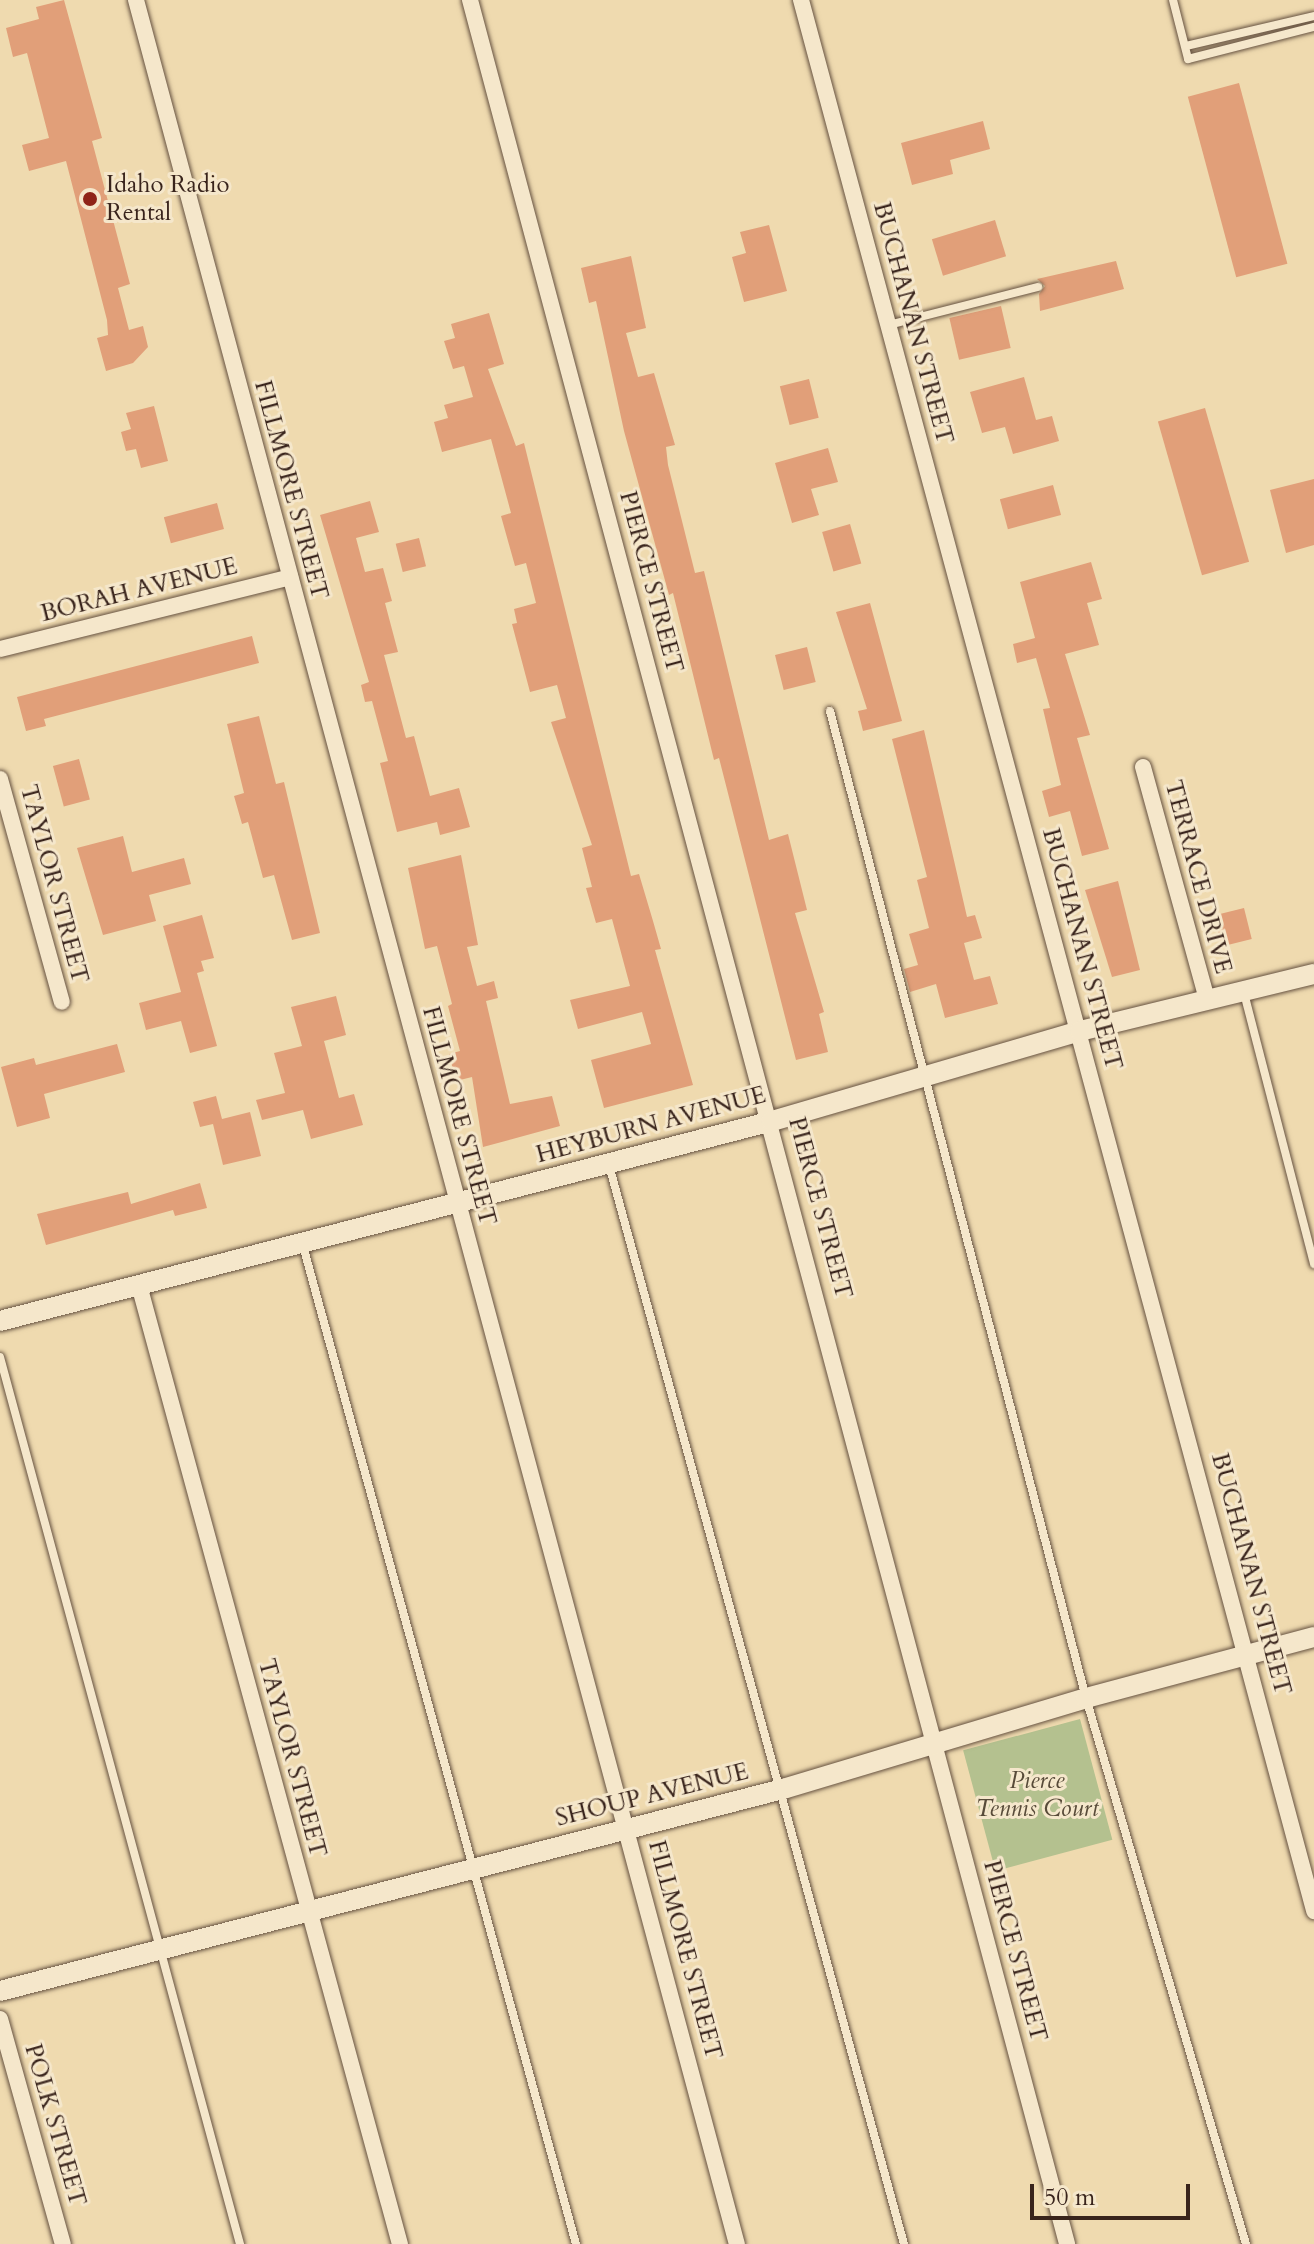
<!DOCTYPE html>
<html>
<head>
<meta charset="utf-8">
<style>
	body { margin:0 }
	#map { position:relative; width:1314px; height:2244px; overflow:hidden; background:#efdaaf; font-family:Cardo,serif }
	div>[style] { position:absolute }
	.green>* { inset:0; background:#b4c18f; transform-origin:0 0 }
	.building>* { inset:0; background:#e19f79; transform-origin:0 0 }
	.roads { filter:drop-shadow(0 0 2px #665241) drop-shadow(0 0 2px #665241) }
	.service>* { height:8px; margin:-4px; padding:0 4px; transform-origin:4px; border-radius:4px; background:#f5e7cb }
	.minor>* { height:16px; margin:-8px; padding:0 8px; transform-origin:8px; border-radius:8px; background:#f5e7cb }
	.tertiary>* { height:20px; margin:-10px; padding:0 10px; transform-origin:10px; border-radius:10px; background:#f5e7cb }
	.dots>* { width:22px; height:22px; translate:-50% -50%; box-sizing:border-box; border:4px solid #f5e7cb; border-radius:50% }
	span { translate:-50% -50%; white-space:nowrap; text-align:center; line-height:1.15; -webkit-text-stroke:6px #f5e7cb; paint-order:stroke }
	.poi-label { font-size:24px; color:#39241c }
	.left { translate:0 -50%; text-align:left }
	.street-label { font-size:24px; color:#39241c }
	.park-label { font-size:24px; color:#584b39; font-style:italic }
	.scale { position:absolute; left:1030px; top:2184px; width:160px; height:36px; box-sizing:border-box; border:4px solid #39241c; border-top:0; padding-left:10px; font-size:24px; line-height:28px; white-space:nowrap; color:#39241c; -webkit-text-stroke:6px #f5e7cb; paint-order:stroke }
</style>
</head>
<body>
<div id="map">
	<div class="green">
		<div style="left:1080px;top:1719px;width:125px;height:121px;rotate:75deg"></div>
	</div>
	<div class="building">
		<div style="clip-path:polygon(64px 0,102px 138px,92px 141px,130px 284px,118px 288px,129px 330px,143px 326px,148px 347px,133px 363px,106px 371px,97px 338px,108px 335px,107px 320px,66px 161px,29px 171px,22px 145px,49px 138px,27px 53px,13px 57px,6px 28px,39px 19px,36px 7px)"></div>
		<div style="left:1239px;top:83px;width:187px;height:53px;rotate:75deg"></div>
		<div style="clip-path:polygon(983px 121px,990px 149px,950px 160px,953px 174px,912px 185px,901px 143px)"></div>
		<div style="left:995px;top:220px;width:38px;height:66px;rotate:73deg"></div>
		<div style="clip-path:polygon(769px 225px,787px 291px,744px 302px,732px 257px,746px 253px,740px 232px)"></div>
		<div style="clip-path:polygon(631px 256px,646px 328px,626px 333px,638px 377px,654px 373px,675px 445px,666px 447px,668px 465px,695px 573px,704px 571px,769px 840px,788px 834px,807px 910px,795px 913px,824px 1012px,819px 1014px,828px 1052px,796px 1060px,719px 758px,714px 760px,673px 593px,669px 595px,624px 431px,596px 301px,589px 303px,581px 268px)"></div>
		<div style="clip-path:polygon(1116px 261px,1124px 289px,1040px 311px,1039px 294px,1045px 286px,1037px 279px)"></div>
		<div style="left:1001px;top:306px;width:43px;height:53px;rotate:77deg"></div>
		<div style="clip-path:polygon(489px 313px,504px 364px,488px 369px,516px 446px,524px 443px,631px 876px,639px 874px,653px 921px,661px 949px,655px 950px,693px 1085px,604px 1108px,591px 1060px,651px 1044px,642px 1012px,578px 1029px,570px 1000px,630px 986px,612px 919px,596px 923px,586px 888px,592px 887px,582px 848px,592px 845px,551px 722px,566px 718px,557px 685px,530px 692px,512px 624px,517px 623px,514px 609px,536px 603px,526px 563px,515px 566px,501px 516px,511px 513px,491px 439px,442px 452px,434px 422px,448px 418px,444px 405px,473px 397px,464px 366px,453px 369px,444px 341px,455px 338px,451px 324px)"></div>
		<div style="clip-path:polygon(1024px 377px,1036px 420px,1052px 416px,1059px 441px,1013px 454px,1005px 427px,982px 433px,970px 392px)"></div>
		<div style="left:809px;top:379px;width:40px;height:30px;rotate:76deg"></div>
		<div style="clip-path:polygon(154px 406px,168px 461px,141px 468px,136px 449px,126px 451px,121px 432px,131px 429px,126px 413px)"></div>
		<div style="left:1205px;top:408px;width:160px;height:49px;rotate:74deg"></div>
		<div style="clip-path:polygon(828px 448px,838px 482px,811px 489px,819px 515px,792px 523px,775px 463px)"></div>
		<div style="clip-path:polygon(1314px 479px,1314px 545px,1286px 553px,1270px 490px)"></div>
		<div style="left:1053px;top:485px;width:31px;height:55px;rotate:75deg"></div>
		<div style="clip-path:polygon(370px 501px,379px 532px,356px 538px,365px 572px,383px 568px,392px 601px,385px 603px,398px 652px,384px 655px,406px 738px,414px 736px,430px 796px,459px 788px,470px 827px,440px 835px,437px 822px,397px 832px,380px 763px,388px 761px,372px 701px,365px 702px,361px 685px,369px 682px,320px 515px)"></div>
		<div style="left:217px;top:503px;width:27px;height:55px;rotate:75deg"></div>
		<div style="left:850px;top:524px;width:41px;height:29px;rotate:74deg"></div>
		<div style="left:419px;top:538px;width:29px;height:24px;rotate:76deg"></div>
		<div style="clip-path:polygon(1091px 562px,1102px 599px,1087px 603px,1099px 645px,1065px 654px,1090px 735px,1077px 738px,1109px 849px,1082px 856px,1070px 811px,1049px 817px,1042px 791px,1061px 785px,1043px 709px,1050px 708px,1036px 658px,1017px 663px,1013px 644px,1035px 638px,1020px 582px)"></div>
		<div style="clip-path:polygon(870px 603px,902px 721px,863px 731px,858px 711px,867px 709px,836px 612px)"></div>
		<div style="clip-path:polygon(252px 636px,259px 663px,44px 719px,46px 726px,26px 731px,17px 697px)"></div>
		<div style="left:807px;top:647px;width:36px;height:33px;rotate:76deg"></div>
		<div style="clip-path:polygon(259px 716px,276px 784px,284px 782px,320px 933px,292px 940px,274px 875px,263px 878px,248px 822px,242px 824px,234px 796px,244px 793px,227px 724px)"></div>
		<div style="clip-path:polygon(924px 730px,967px 917px,975px 915px,982px 938px,964px 943px,974px 980px,990px 976px,998px 1004px,945px 1018px,936px 984px,910px 992px,904px 969px,918px 965px,909px 934px,929px 928px,917px 880px,927px 877px,892px 739px)"></div>
		<div style="left:79px;top:759px;width:42px;height:27px;rotate:75deg"></div>
		<div style="clip-path:polygon(123px 836px,132px 872px,184px 858px,191px 884px,149px 895px,156px 921px,103px 935px,77px 848px)"></div>
		<div style="clip-path:polygon(461px 855px,478px 945px,467px 947px,477px 986px,494px 981px,498px 998px,486px 1001px,510px 1104px,552px 1096px,560px 1126px,483px 1147px,472px 1077px,456px 1081px,449px 1054px,460px 1051px,448px 1006px,452px 1004px,437px 946px,425px 949px,408px 868px)"></div>
		<div style="clip-path:polygon(1118px 881px,1140px 970px,1112px 977px,1085px 890px)"></div>
		<div style="left:1244px;top:908px;width:32px;height:31px;rotate:76deg"></div>
		<div style="clip-path:polygon(202px 915px,214px 958px,201px 961px,204px 971px,197px 973px,217px 1046px,190px 1053px,181px 1021px,146px 1030px,139px 1003px,181px 992px,163px 926px)"></div>
		<div style="clip-path:polygon(336px 996px,346px 1035px,324px 1041px,339px 1098px,354px 1094px,363px 1125px,311px 1139px,303px 1110px,262px 1120px,256px 1100px,285px 1093px,274px 1053px,302px 1046px,291px 1007px)"></div>
		<div style="clip-path:polygon(117px 1044px,125px 1072px,44px 1094px,50px 1118px,17px 1127px,1px 1067px,34px 1058px,36px 1065px)"></div>
		<div style="clip-path:polygon(216px 1096px,222px 1119px,250px 1112px,261px 1156px,223px 1165px,213px 1124px,200px 1127px,193px 1102px)"></div>
		<div style="clip-path:polygon(200px 1183px,207px 1208px,175px 1216px,173px 1210px,46px 1245px,37px 1214px,128px 1192px,131px 1204px)"></div>
	</div>
	<div class="roads">
		<div class="service">
			<div style="left:1173px;top:0;width:61px;rotate:75.7deg"></div>
			<div style="left:1188px;top:59px;width:130px;rotate:-14.3deg"></div>
			<div style="left:1186px;top:46px;width:131px;rotate:-13.2deg"></div>
			<div style="left:889px;top:325px;width:154px;rotate:-14.3deg"></div>
			<div style="left:830px;top:711px;width:1020px;rotate:75.46deg"></div>
			<div style="left:1086px;top:1698px;width:569px;rotate:73.67deg"></div>
			<div style="left:1244px;top:993px;width:280px;rotate:75.5deg"></div>
			<div style="left:609px;top:1165px;width:1119px;rotate:74.71deg"></div>
			<div style="left:302px;top:1242px;width:1039px;rotate:74.71deg"></div>
			<div style="left:0;top:1357px;width:919px;rotate:74.86deg"></div>
		</div>
		<div class="minor">
			<div style="left:136px;top:0;width:2323px;rotate:75.01deg"></div>
			<div style="left:470px;top:0;width:2322px;rotate:75.1deg"></div>
			<div style="left:801px;top:0;width:1979px;rotate:74.97deg"></div>
			<div style="left:0;top:649px;width:299px;rotate:-13.9deg"></div>
			<div style="left:1143px;top:767px;width:241px;rotate:74.6deg"></div>
			<div style="left:0;top:779px;width:231px;rotate:74.5deg"></div>
			<div style="left:139px;top:1285px;width:994px;rotate:74.78deg"></div>
			<div style="left:0;top:2019px;width:234px;rotate:74.4deg"></div>
		</div>
		<div class="tertiary">
			<div style="left:0;top:1321px;width:797px;rotate:-14.52deg"></div>
			<div style="left:772px;top:1121px;width:321px;rotate:-16.3deg"></div>
			<div style="left:1080px;top:1031px;width:241px;rotate:-13.7deg"></div>
			<div style="left:0;top:1991px;width:809px;rotate:-14.47deg"></div>
			<div style="left:783px;top:1789px;width:316px;rotate:-16.7deg"></div>
			<div style="left:1086px;top:1698px;width:236px;rotate:-15deg"></div>
		</div>
	</div>
	<div class="dots">
		<div style="left:90px;top:199px;background:#8f2418"></div>
	</div>
	<div class="poi-label">
		<span class="left" style="left:106px;top:199px">Idaho Radio<br>Rental</span>
	</div>
	<div class="street-label">
		<span style="left:913px;top:323px;rotate:75deg">BUCHANAN STREET</span>
		<span style="left:291px;top:490px;rotate:75deg">FILLMORE STREET</span>
		<span style="left:651px;top:582px;rotate:75deg">PIERCE STREET</span>
		<span style="left:139px;top:590px;rotate:-14deg">BORAH AVENUE</span>
		<span style="left:1198px;top:877px;rotate:75deg">TERRACE DRIVE</span>
		<span style="left:54px;top:884px;rotate:75deg">TAYLOR STREET</span>
		<span style="left:1082px;top:949px;rotate:75deg">BUCHANAN STREET</span>
		<span style="left:459px;top:1116px;rotate:75deg">FILLMORE STREET</span>
		<span style="left:651px;top:1125px;rotate:-15deg">HEYBURN AVENUE</span>
		<span style="left:820px;top:1208px;rotate:75deg">PIERCE STREET</span>
		<span style="left:1251px;top:1574px;rotate:75deg">BUCHANAN STREET</span>
		<span style="left:292px;top:1758px;rotate:75deg">TAYLOR STREET</span>
		<span style="left:652px;top:1795px;rotate:-14deg">SHOUP AVENUE</span>
		<span style="left:685px;top:1950px;rotate:75deg">FILLMORE STREET</span>
		<span style="left:1015px;top:1951px;rotate:75deg">PIERCE STREET</span>
		<span style="left:55px;top:2125px;rotate:74deg">POLK STREET</span>
	</div>
	<div class="park-label">
		<span style="left:1037px;top:1795px">Pierce<br>Tennis Court</span>
	</div>
	<div class="scale">50 m</div>
</div>
</body>
</html>
